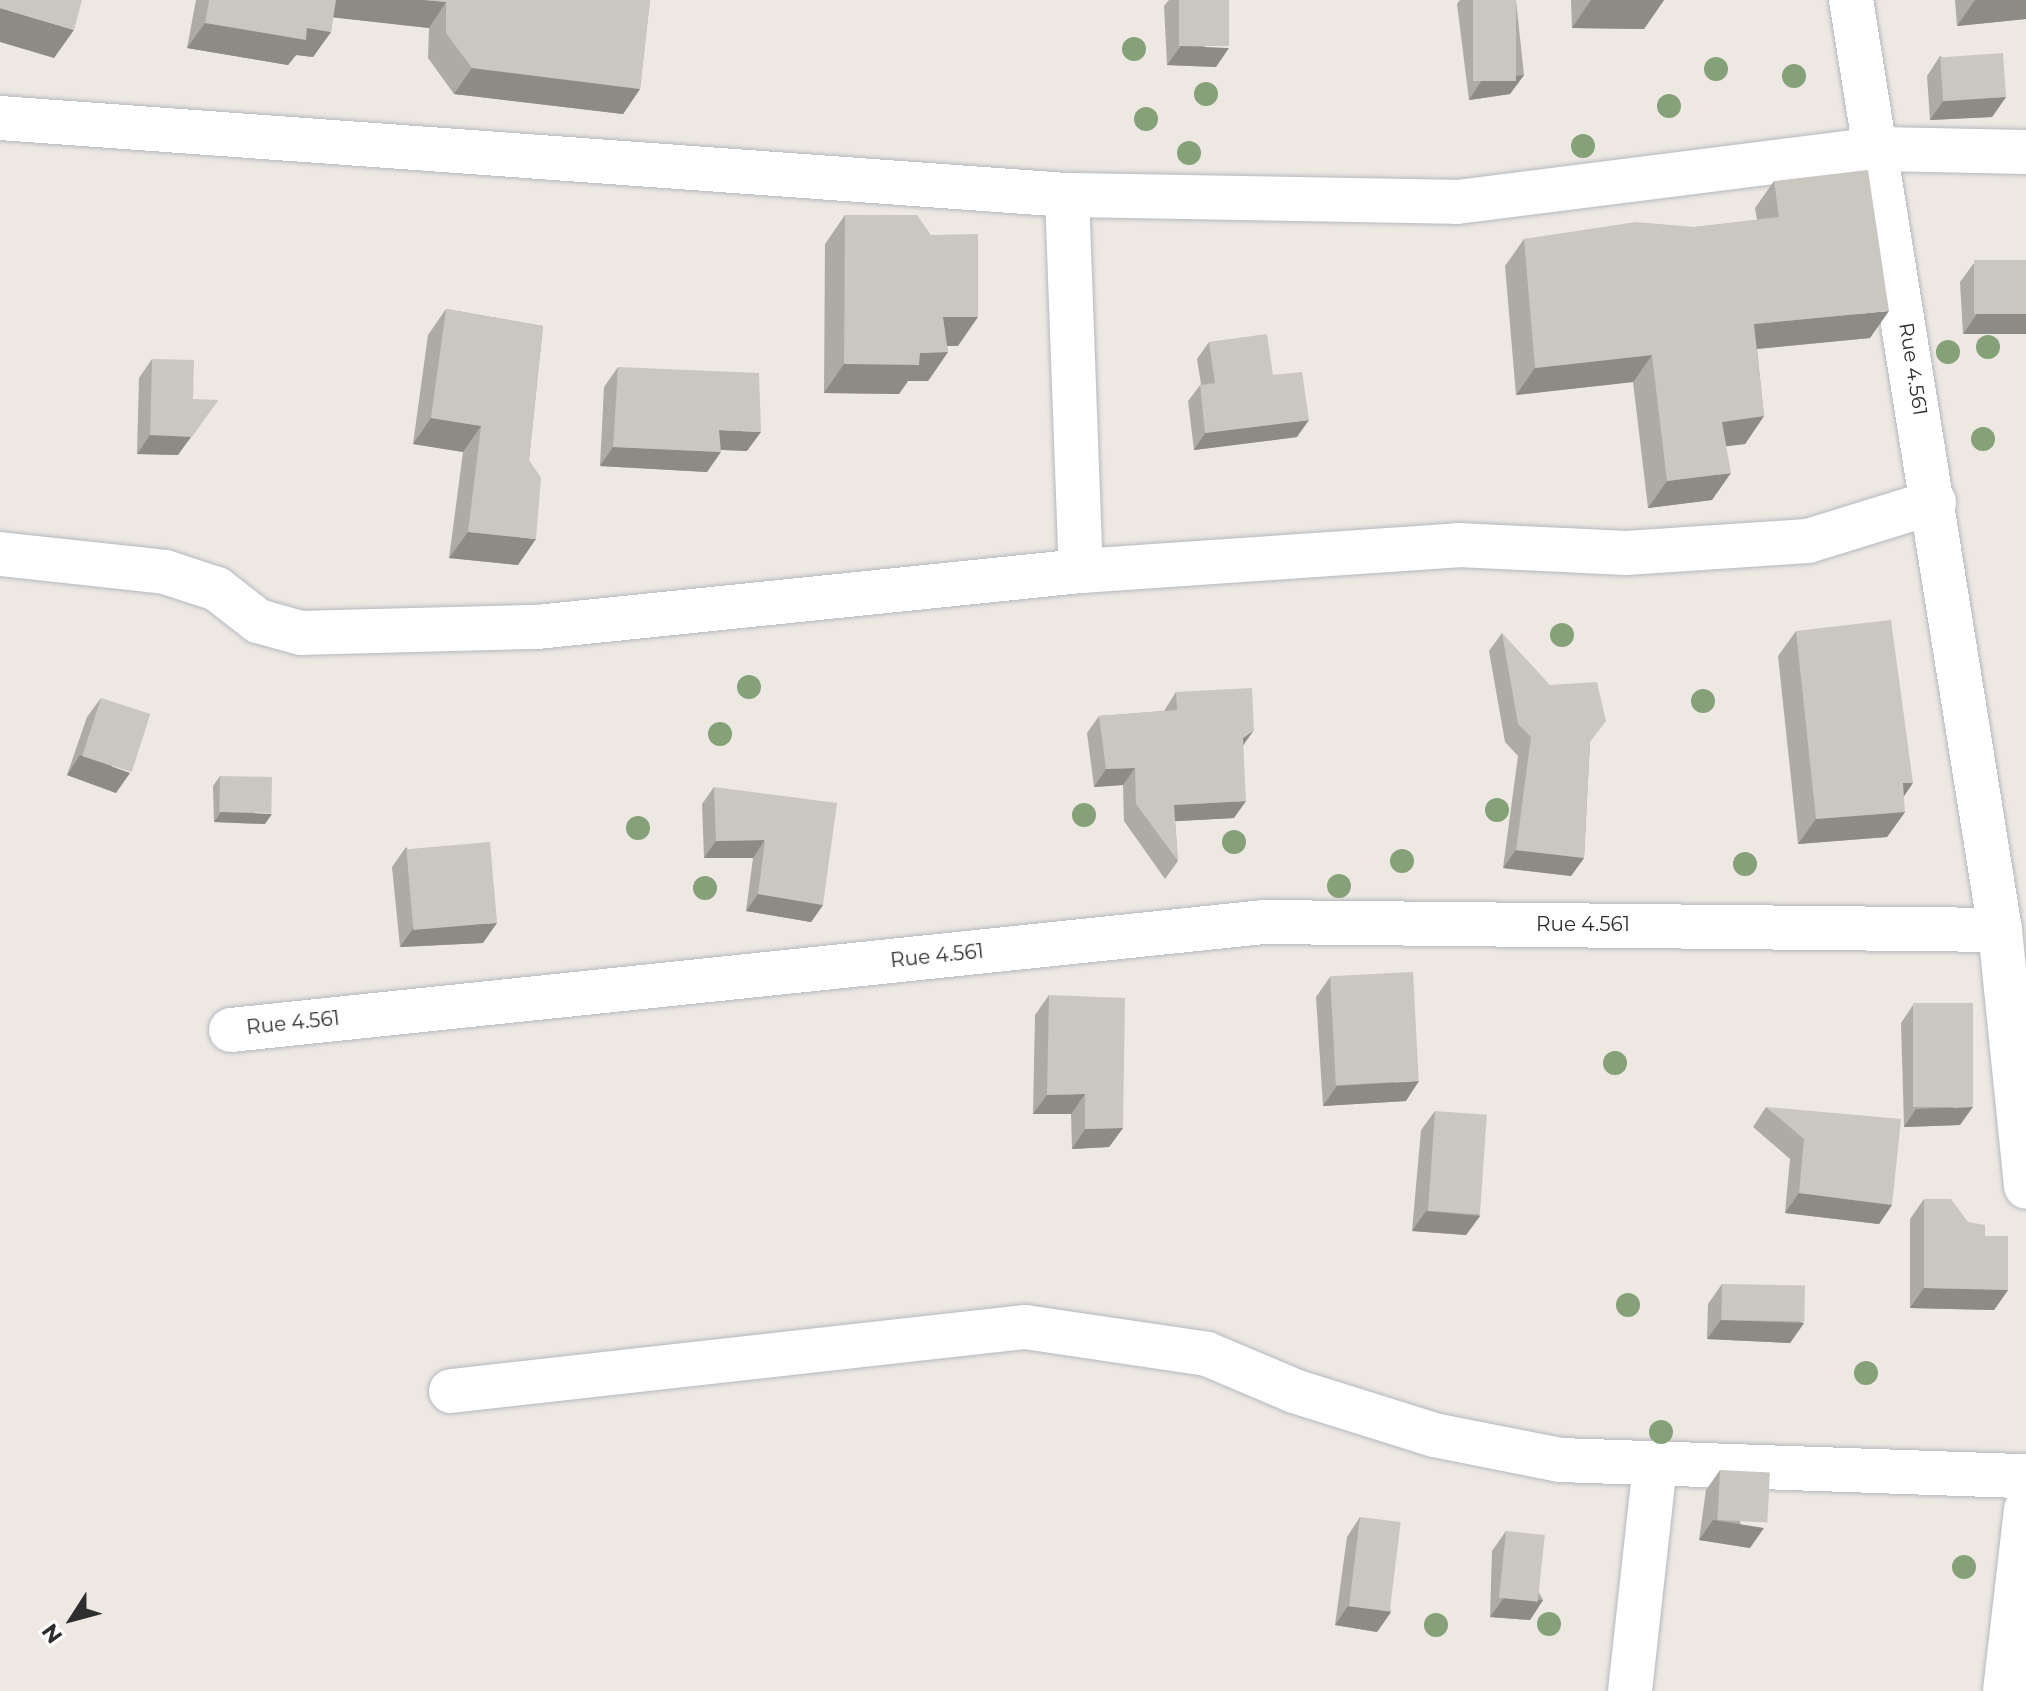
<!DOCTYPE html>
<html>
<head>
<meta charset="utf-8">
<style>
	body { margin:0 }
	#map { position:relative; width:2026px; height:1691px; overflow:hidden; background:#ede8e2; font-family:Montserrat,sans-serif }
	div>[style] { position:absolute }
	.roads { filter:drop-shadow(0 0 2px #b5b8c0) drop-shadow(0 0 2px #b5b8c0) }
	.minor>* { height:44px; margin:-22px; padding:0 22px; transform-origin:22px; border-radius:22px; background:#fff }
	.trees>* { width:24px; height:24px; margin:-12px; border-radius:50%; background:#86a079 }
	.wall>* { inset:0; background:#aeaaa5 }
	.shaded-wall>* { inset:0; background:#8d8b86 }
	.building>* { inset:0; background:#cac6c0; transform-origin:0 0 }
	span { translate:-50% -50%; white-space:nowrap; text-align:center; line-height:1.15; -webkit-text-stroke:8px #fff; paint-order:stroke }
	.street-label { font-size:20px; color:#2e2e2e }
	.north { position:absolute; left:32px; top:1579px; width:80px; height:80px; -webkit-text-stroke:6px #fff; paint-order:stroke; rotate:234deg; font-size:22px; font-weight:700; line-height:32px; text-align:center; color:#2e2e2e }
	.north::after { content:''; display:block; margin:auto; width:28px; height:36px; background:#2e2e2e; clip-path:polygon(50% 0,100% 100%,50% 72%,0 100%) }
</style>
</head>
<body>
<div id="map">
	<div class="roads">
		<div class="minor">
			<div style="left:0;top:118px;width:1070px;rotate:4.13deg"></div>
			<div style="left:1067px;top:195px;width:390px;rotate:1deg"></div>
			<div style="left:1457px;top:202px;width:425px;rotate:-7.2deg"></div>
			<div style="left:1879px;top:149px;width:147px;rotate:1.2deg"></div>
			<div style="left:1067px;top:195px;width:376px;rotate:87.9deg"></div>
			<div style="left:0;top:554px;width:166px;rotate:6.2deg"></div>
			<div style="left:165px;top:572px;width:55px;rotate:18.1deg"></div>
			<div style="left:217px;top:589px;width:52px;rotate:38deg"></div>
			<div style="left:258px;top:621px;width:45px;rotate:15.6deg"></div>
			<div style="left:301px;top:633px;width:236px;rotate:-1.5deg"></div>
			<div style="left:537px;top:627px;width:547px;rotate:-5.88deg"></div>
			<div style="left:1081px;top:571px;width:378px;rotate:-3.9deg"></div>
			<div style="left:1458px;top:545px;width:168px;rotate:2.7deg"></div>
			<div style="left:1626px;top:553px;width:182px;rotate:-3.8deg"></div>
			<div style="left:1808px;top:541px;width:132px;rotate:-17.2deg"></div>
			<div style="left:2000px;top:930px;width:258px;rotate:84.2deg"></div>
			<div style="left:231px;top:1030px;width:1039px;rotate:-5.97deg"></div>
			<div style="left:1264px;top:922px;width:736px;rotate:0.62deg"></div>
			<div style="left:2000px;top:930px;width:942px;rotate:-99.1deg"></div>
			<div style="left:451px;top:1391px;width:578px;rotate:-6.36deg"></div>
			<div style="left:1025px;top:1327px;width:184px;rotate:8.4deg"></div>
			<div style="left:1207px;top:1354px;width:95px;rotate:23deg"></div>
			<div style="left:1294px;top:1391px;width:147px;rotate:17.4deg"></div>
			<div style="left:1434px;top:1435px;width:128px;rotate:11.2deg"></div>
			<div style="left:1560px;top:1460px;width:466px;rotate:2deg"></div>
			<div style="left:1630px;top:1691px;width:227px;rotate:-83.7deg"></div>
			<div style="left:2005px;top:1691px;width:183px;rotate:-83.4deg"></div>
		</div>
	</div>
	<div class="trees">
		<div style="left:1134px;top:49px"></div>
		<div style="left:1716px;top:69px"></div>
		<div style="left:1794px;top:76px"></div>
		<div style="left:1206px;top:94px"></div>
		<div style="left:1669px;top:106px"></div>
		<div style="left:1146px;top:119px"></div>
		<div style="left:1583px;top:146px"></div>
		<div style="left:1189px;top:153px"></div>
		<div style="left:1988px;top:347px"></div>
		<div style="left:1948px;top:352px"></div>
		<div style="left:1983px;top:439px"></div>
		<div style="left:1562px;top:635px"></div>
		<div style="left:749px;top:687px"></div>
		<div style="left:1703px;top:701px"></div>
		<div style="left:720px;top:734px"></div>
		<div style="left:1497px;top:810px"></div>
		<div style="left:1084px;top:815px"></div>
		<div style="left:638px;top:828px"></div>
		<div style="left:1234px;top:842px"></div>
		<div style="left:1402px;top:861px"></div>
		<div style="left:1745px;top:864px"></div>
		<div style="left:1339px;top:886px"></div>
		<div style="left:705px;top:888px"></div>
		<div style="left:1615px;top:1063px"></div>
		<div style="left:1628px;top:1305px"></div>
		<div style="left:1866px;top:1373px"></div>
		<div style="left:1661px;top:1432px"></div>
		<div style="left:1964px;top:1567px"></div>
		<div style="left:1549px;top:1624px"></div>
		<div style="left:1436px;top:1625px"></div>
	</div>
	<div class="wall">
		<div style="clip-path:polygon(196px 0,650px 0,640px 89px,623px 114px,454px 94px,428px 58px,429px 28px,333px 17px,331px 32px,313px 57px,296px 55px,288px 65px,187px 48px)"></div>
		<div style="clip-path:polygon(1169px 0,1179px 0,1216px 67px,1167px 65px,1164px 6px)"></div>
		<div style="clip-path:polygon(1460px 0,1516px 0,1524px 75px,1510px 94px,1469px 100px,1457px 4px)"></div>
		<div style="clip-path:polygon(1571px 0,1664px 0,1644px 29px,1572px 28px)"></div>
		<div style="clip-path:polygon(1955px 0,2026px 0,2026px 19px,1957px 26px)"></div>
		<div style="clip-path:polygon(1940px 56px,2006px 97px,1992px 117px,1930px 120px,1927px 76px)"></div>
		<div style="clip-path:polygon(1774px 181px,1870px 338px,1757px 349px,1764px 416px,1745px 444px,1726px 446px,1712px 500px,1648px 508px,1633px 382px,1516px 395px,1505px 266px,1524px 239px,1695px 227px,1757px 220px,1755px 208px)"></div>
		<div style="clip-path:polygon(845px 215px,958px 346px,947px 346px,948px 352px,928px 381px,908px 381px,899px 394px,824px 393px,825px 244px)"></div>
		<div style="clip-path:polygon(2026px 260px,1963px 334px,1960px 282px,1974px 263px)"></div>
		<div style="clip-path:polygon(446px 309px,543px 326px,518px 565px,449px 558px,463px 452px,413px 444px,428px 335px)"></div>
		<div style="clip-path:polygon(1209px 342px,1273px 375px,1297px 437px,1194px 450px,1188px 401px,1201px 384px,1197px 359px)"></div>
		<div style="clip-path:polygon(152px 359px,178px 455px,137px 454px,139px 378px)"></div>
		<div style="clip-path:polygon(618px 367px,747px 451px,721px 450px,707px 472px,600px 466px,604px 387px)"></div>
		<div style="clip-path:polygon(1796px 631px,1905px 812px,1887px 837px,1798px 844px,1778px 656px)"></div>
		<div style="clip-path:polygon(1502px 633px,1590px 743px,1584px 858px,1571px 876px,1503px 868px,1518px 756px,1505px 742px,1489px 651px)"></div>
		<div style="clip-path:polygon(1176px 692px,1243px 746px,1234px 818px,1175px 821px,1178px 861px,1165px 879px,1124px 821px,1123px 785px,1094px 787px,1087px 733px,1099px 716px,1164px 711px)"></div>
		<div style="clip-path:polygon(101px 698px,116px 793px,67px 775px,87px 717px)"></div>
		<div style="clip-path:polygon(220px 776px,265px 824px,214px 822px,213px 786px)"></div>
		<div style="clip-path:polygon(714px 787px,823px 905px,811px 922px,746px 911px,753px 858px,704px 858px,702px 804px)"></div>
		<div style="clip-path:polygon(406px 847px,483px 943px,400px 947px,392px 867px)"></div>
		<div style="clip-path:polygon(1330px 977px,1406px 1101px,1323px 1106px,1316px 997px)"></div>
		<div style="clip-path:polygon(1049px 995px,1123px 1128px,1109px 1147px,1072px 1149px,1071px 1114px,1033px 1114px,1035px 1015px)"></div>
		<div style="clip-path:polygon(1913px 1005px,1960px 1125px,1904px 1127px,1901px 1023px)"></div>
		<div style="clip-path:polygon(1766px 1107px,1892px 1205px,1879px 1224px,1785px 1213px,1790px 1159px,1753px 1127px)"></div>
		<div style="clip-path:polygon(1435px 1111px,1480px 1216px,1466px 1235px,1412px 1231px,1421px 1130px)"></div>
		<div style="clip-path:polygon(1924px 1199px,1968px 1222px,1985px 1236px,2008px 1290px,1994px 1310px,1910px 1308px,1910px 1219px)"></div>
		<div style="clip-path:polygon(1722px 1284px,1804px 1323px,1790px 1343px,1707px 1339px,1708px 1304px)"></div>
		<div style="clip-path:polygon(1720px 1470px,1750px 1548px,1699px 1540px,1706px 1490px)"></div>
		<div style="clip-path:polygon(1360px 1517px,1391px 1612px,1377px 1632px,1335px 1625px,1347px 1537px)"></div>
		<div style="clip-path:polygon(1506px 1531px,1543px 1600px,1530px 1620px,1490px 1617px,1492px 1551px)"></div>
	</div>
	<div class="shaded-wall">
		<div style="clip-path:polygon(331px 0,424px 0,446px 2px,429px 28px,320px 16px)"></div>
		<div style="clip-path:polygon(1591px 0,1664px 0,1644px 29px,1572px 28px)"></div>
		<div style="clip-path:polygon(1975px 0,2026px 0,2026px 19px,1957px 26px)"></div>
		<div style="clip-path:polygon(0 8px,74px 30px,54px 58px,0 42px)"></div>
		<div style="clip-path:polygon(205px 23px,307px 28px,331px 32px,313px 57px,296px 55px,288px 65px,187px 48px)"></div>
		<div style="clip-path:polygon(1181px 46px,1229px 48px,1216px 67px,1167px 65px)"></div>
		<div style="clip-path:polygon(472px 68px,640px 89px,623px 114px,454px 94px)"></div>
		<div style="clip-path:polygon(1524px 75px,1510px 94px,1469px 100px,1482px 80px)"></div>
		<div style="clip-path:polygon(2006px 97px,1992px 117px,1930px 120px,1944px 100px)"></div>
		<div style="clip-path:polygon(1889px 311px,1870px 338px,1735px 351px,1754px 324px)"></div>
		<div style="clip-path:polygon(1977px 314px,2026px 314px,2026px 334px,1963px 334px)"></div>
		<div style="clip-path:polygon(943px 317px,978px 317px,958px 346px,923px 346px)"></div>
		<div style="clip-path:polygon(948px 352px,928px 381px,908px 381px,899px 394px,824px 393px,844px 364px,920px 353px)"></div>
		<div style="clip-path:polygon(1652px 355px,1633px 382px,1516px 395px,1535px 368px)"></div>
		<div style="clip-path:polygon(218px 400px,178px 455px,137px 454px,150px 435px)"></div>
		<div style="clip-path:polygon(1764px 416px,1745px 444px,1703px 449px,1722px 422px)"></div>
		<div style="clip-path:polygon(431px 418px,481px 426px,463px 452px,413px 444px)"></div>
		<div style="clip-path:polygon(1309px 420px,1297px 437px,1194px 450px,1205px 433px)"></div>
		<div style="clip-path:polygon(719px 430px,761px 432px,747px 451px,706px 449px)"></div>
		<div style="clip-path:polygon(613px 447px,721px 452px,707px 472px,600px 466px)"></div>
		<div style="clip-path:polygon(1731px 473px,1712px 500px,1648px 508px,1667px 481px)"></div>
		<div style="clip-path:polygon(468px 532px,536px 539px,518px 565px,449px 558px)"></div>
		<div style="clip-path:polygon(1254px 730px,1242px 747px,1243px 738px)"></div>
		<div style="clip-path:polygon(80px 755px,130px 773px,116px 793px,67px 775px)"></div>
		<div style="clip-path:polygon(1135px 768px,1123px 785px,1094px 787px,1106px 769px)"></div>
		<div style="clip-path:polygon(1903px 783px,1913px 783px,1896px 808px)"></div>
		<div style="clip-path:polygon(1246px 801px,1234px 818px,1162px 822px,1174px 805px)"></div>
		<div style="clip-path:polygon(221px 812px,272px 814px,265px 824px,214px 822px)"></div>
		<div style="clip-path:polygon(1905px 812px,1887px 837px,1798px 844px,1816px 819px)"></div>
		<div style="clip-path:polygon(765px 840px,753px 858px,704px 858px,716px 841px)"></div>
		<div style="clip-path:polygon(1516px 850px,1584px 858px,1571px 876px,1503px 868px)"></div>
		<div style="clip-path:polygon(758px 894px,823px 905px,811px 922px,746px 911px)"></div>
		<div style="clip-path:polygon(497px 923px,483px 943px,400px 947px,414px 927px)"></div>
		<div style="clip-path:polygon(1419px 1081px,1406px 1101px,1323px 1106px,1337px 1086px)"></div>
		<div style="clip-path:polygon(1085px 1094px,1071px 1114px,1033px 1114px,1047px 1095px)"></div>
		<div style="clip-path:polygon(1973px 1107px,1960px 1125px,1904px 1127px,1916px 1109px)"></div>
		<div style="clip-path:polygon(1123px 1128px,1109px 1147px,1072px 1149px,1085px 1129px)"></div>
		<div style="clip-path:polygon(1799px 1193px,1892px 1205px,1879px 1224px,1785px 1213px)"></div>
		<div style="clip-path:polygon(1426px 1211px,1480px 1216px,1466px 1235px,1412px 1231px)"></div>
		<div style="clip-path:polygon(1924px 1288px,2008px 1290px,1994px 1310px,1910px 1308px)"></div>
		<div style="clip-path:polygon(1721px 1320px,1804px 1323px,1790px 1343px,1707px 1339px)"></div>
		<div style="clip-path:polygon(1713px 1520px,1764px 1528px,1750px 1548px,1699px 1540px)"></div>
		<div style="clip-path:polygon(1504px 1598px,1543px 1600px,1530px 1620px,1490px 1617px)"></div>
		<div style="clip-path:polygon(1348px 1606px,1391px 1612px,1377px 1632px,1335px 1625px)"></div>
	</div>
	<div class="building">
		<div style="clip-path:polygon(0 0,82px 0,74px 30px,0 8px)"></div>
		<div style="clip-path:polygon(209px 0,336px 0,331px 32px,307px 28px,306px 40px,205px 23px)"></div>
		<div style="clip-path:polygon(424px 0,650px 0,640px 89px,472px 68px,446px 33px,446px 2px)"></div>
		<div style="left:1179px;top:0;width:50px;height:46px"></div>
		<div style="left:1473px;top:0;width:43px;height:81px"></div>
		<div style="left:2003px;top:53px;width:44px;height:63px;rotate:86deg"></div>
		<div style="clip-path:polygon(1868px 170px,1889px 311px,1754px 324px,1764px 416px,1722px 422px,1731px 473px,1667px 481px,1652px 355px,1535px 368px,1524px 239px,1636px 222px,1695px 227px,1779px 217px,1774px 181px)"></div>
		<div style="clip-path:polygon(845px 215px,917px 215px,931px 235px,978px 234px,978px 317px,943px 317px,948px 352px,920px 353px,919px 365px,844px 364px)"></div>
		<div style="left:2026px;top:260px;width:54px;height:52px;rotate:90deg"></div>
		<div style="clip-path:polygon(446px 309px,543px 326px,529px 460px,541px 478px,536px 539px,468px 532px,481px 426px,431px 418px)"></div>
		<div style="clip-path:polygon(1267px 334px,1273px 375px,1302px 372px,1309px 420px,1205px 433px,1200px 385px,1215px 383px,1209px 342px)"></div>
		<div style="clip-path:polygon(152px 359px,194px 360px,193px 399px,218px 400px,192px 437px,150px 435px)"></div>
		<div style="clip-path:polygon(618px 367px,759px 373px,761px 432px,719px 430px,721px 452px,613px 447px)"></div>
		<div style="clip-path:polygon(1891px 620px,1913px 783px,1903px 783px,1905px 812px,1816px 819px,1796px 631px)"></div>
		<div style="clip-path:polygon(1502px 633px,1550px 685px,1597px 682px,1606px 721px,1590px 742px,1584px 858px,1516px 850px,1531px 737px,1518px 724px)"></div>
		<div style="clip-path:polygon(1252px 688px,1254px 730px,1243px 738px,1246px 801px,1174px 805px,1178px 861px,1136px 804px,1135px 768px,1106px 769px,1099px 716px,1177px 710px,1176px 692px)"></div>
		<div style="left:101px;top:698px;width:52px;height:61px;rotate:18deg"></div>
		<div style="left:220px;top:776px;width:52px;height:36px;rotate:1deg"></div>
		<div style="clip-path:polygon(714px 787px,837px 803px,823px 905px,758px 894px,765px 840px,716px 841px)"></div>
		<div style="left:490px;top:842px;width:81px;height:84px;rotate:85deg"></div>
		<div style="left:1413px;top:972px;width:109px;height:83px;rotate:87deg"></div>
		<div style="clip-path:polygon(1049px 995px,1125px 998px,1123px 1128px,1085px 1129px,1085px 1094px,1047px 1095px)"></div>
		<div style="left:1973px;top:1003px;width:104px;height:60px;rotate:90deg"></div>
		<div style="clip-path:polygon(1766px 1107px,1901px 1119px,1892px 1205px,1799px 1193px,1804px 1139px)"></div>
		<div style="left:1435px;top:1111px;width:52px;height:100px;rotate:4deg"></div>
		<div style="clip-path:polygon(1924px 1199px,1951px 1199px,1968px 1222px,1985px 1225px,1985px 1236px,2008px 1236px,2008px 1290px,1924px 1288px)"></div>
		<div style="left:1722px;top:1284px;width:83px;height:36px;rotate:1deg"></div>
		<div style="left:1720px;top:1470px;width:50px;height:50px;rotate:3deg"></div>
		<div style="left:1360px;top:1517px;width:41px;height:90px;rotate:7deg"></div>
		<div style="left:1506px;top:1531px;width:39px;height:67px;rotate:6deg"></div>
	</div>
	<div class="street-label">
		<span style="left:1913px;top:369px;rotate:81deg">Rue 4.561</span>
		<span style="left:1583px;top:924px">Rue 4.561</span>
		<span style="left:937px;top:956px;rotate:-6deg">Rue 4.561</span>
		<span style="left:293px;top:1023px;rotate:-6deg">Rue 4.561</span>
	</div>
	<div class="north">N</div>
</div>
</body>
</html>
